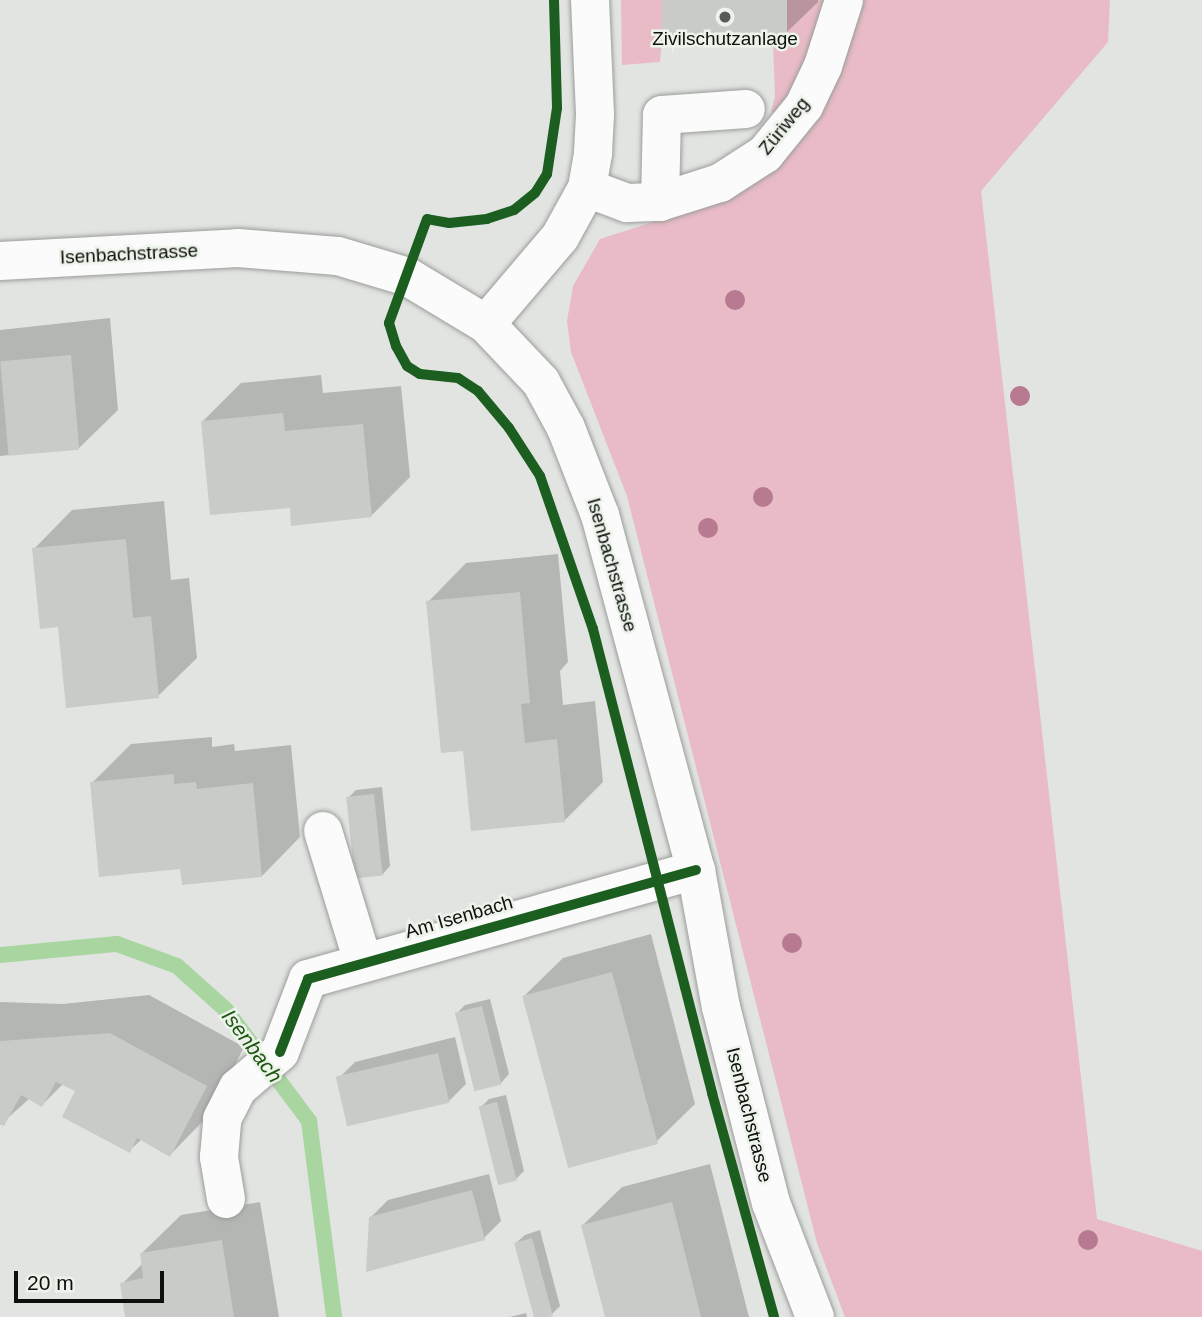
<!DOCTYPE html>
<html>
<head>
<meta charset="utf-8">
<style>
	body { margin:0 }
	#map { position:relative; width:1202px; height:1317px; overflow:hidden; background:#e1e4e0; font-family:Helvetica,sans-serif }
	div>[style] { position:absolute }
	.green>* { inset:0; background:#e8bbc6 }
	.shadow>* { inset:0; background:#0003 }
	.stream>* { height:16px; margin:-8px; padding:0 8px; transform-origin:8px; border-radius:8px; background:#a8d5a0 }
	.building>* { inset:0; background:#c8cbc8; transform-origin:0 0 }
	.roads { filter:drop-shadow(0 0 2px #9b9d9a) drop-shadow(0 0 2px #9b9d9a) }
	.minor>* { height:38px; margin:-19px; padding:0 19px; transform-origin:19px; border-radius:19px; background:#fafbfa }
	.major>* { height:38px; margin:-19px; padding:0 19px; transform-origin:19px; border-radius:19px; background:#fafbfa }
	.cycleway>* { height:10px; margin:-5px; padding:0 5px; transform-origin:5px; border-radius:5px; background:#1b5e20 }
	.trees>* { width:20px; height:20px; margin:-10px; border-radius:50%; background:#b77a90 }
	.dots>* { width:19px; height:19px; translate:-50% -50%; box-sizing:border-box; border:4px solid #edf3eb; border-radius:50% }
	span { translate:-50% -50%; white-space:nowrap; text-align:center; line-height:1.15; -webkit-text-stroke:5px #edf3eb; paint-order:stroke }
	.poi-label { font-size:19px; color:#0d100d }
	.street-label { font-size:19px; color:#0d100d }
	.water-label { font-size:21px; color:#1b570e; font-style:italic }
	.scale { position:absolute; left:14px; top:1271px; width:150px; height:32px; box-sizing:border-box; border:4px solid #0d100d; border-top:0; padding-left:9px; font-size:21px; line-height:24px; white-space:nowrap; color:#0d100d; -webkit-text-stroke:5px #edf3eb; paint-order:stroke }
</style>
</head>
<body>
<div id="map">
	<div class="green">
		<div style="clip-path:polygon(621px 0,831px 0,784px 112px,771px 112px,775px 96px,772px 19px,664px 11px,660px 62px,622px 65px)"></div>
		<div style="clip-path:polygon(858px 0,1110px 0,1108px 42px,981px 191px,1097px 1219px,1202px 1251px,1202px 1317px,845px 1317px,817px 1243px,627px 496px,571px 352px,567px 321px,573px 286px,600px 239px,709px 204px)"></div>
	</div>
	<div class="shadow">
		<div style="clip-path:polygon(663px 0,818px 0,818px 2px,787px 32px)"></div>
		<div style="clip-path:polygon(110px 318px,118px 410px,79px 448px,0 456px,0 330px)"></div>
		<div style="clip-path:polygon(321px 375px,323px 393px,401px 386px,410px 477px,371px 516px,291px 506px,203px 421px,241px 383px)"></div>
		<div style="clip-path:polygon(164px 501px,171px 580px,189px 578px,197px 658px,158px 696px,34px 549px,72px 510px)"></div>
		<div style="clip-path:polygon(558px 554px,568px 662px,560px 671px,563px 705px,595px 701px,603px 782px,565px 820px,464px 749px,428px 602px,466px 563px)"></div>
		<div style="clip-path:polygon(212px 737px,212px 747px,234px 744px,235px 751px,291px 745px,300px 837px,262px 876px,182px 867px,92px 783px,131px 744px)"></div>
		<div style="clip-path:polygon(382px 787px,390px 866px,382px 875px,348px 798px,356px 790px)"></div>
		<div style="clip-path:polygon(651px 934px,695px 1104px,656px 1142px,524px 996px,563px 958px)"></div>
		<div style="clip-path:polygon(149px 995px,244px 1047px,208px 1116px,170px 1155px,142px 1139px,129px 1151px,77px 1091px,64px 1083px,42px 1105px,30px 1098px,0 1125px,0 1002px,63px 1004px)"></div>
		<div style="clip-path:polygon(490px 999px,509px 1074px,501px 1083px,457px 1013px,465px 1005px)"></div>
		<div style="clip-path:polygon(455px 1037px,466px 1084px,449px 1101px,338px 1079px,355px 1062px)"></div>
		<div style="clip-path:polygon(506px 1095px,524px 1171px,516px 1179px,481px 1107px,489px 1099px)"></div>
		<div style="clip-path:polygon(710px 1164px,749px 1317px,607px 1317px,583px 1225px,622px 1187px)"></div>
		<div style="clip-path:polygon(489px 1174px,501px 1221px,484px 1238px,370px 1218px,388px 1200px)"></div>
		<div style="clip-path:polygon(260px 1202px,279px 1317px,127px 1317px,122px 1284px,143px 1263px,142px 1253px,181px 1215px)"></div>
		<div style="clip-path:polygon(540px 1230px,560px 1306px,552px 1314px,536px 1317px,516px 1243px,525px 1235px)"></div>
		<div style="clip-path:polygon(526px 1313px,527px 1317px,510px 1317px)"></div>
	</div>
	<div class="stream">
		<div style="left:0;top:955px;width:118px;rotate:-5.4deg"></div>
		<div style="left:117px;top:944px;width:64px;rotate:20.1deg"></div>
		<div style="left:177px;top:966px;width:66px;rotate:41.9deg"></div>
		<div style="left:226px;top:1010px;width:139px;rotate:53.2deg"></div>
		<div style="left:309px;top:1121px;width:198px;rotate:82.7deg"></div>
	</div>
	<div class="building">
		<div style="left:662px;top:0;width:125px;height:38px"></div>
		<div style="left:71px;top:355px;width:95px;height:71px;rotate:85deg"></div>
		<div style="clip-path:polygon(283px 413px,285px 431px,363px 424px,372px 517px,291px 526px,290px 508px,210px 515px,201px 421px)"></div>
		<div style="clip-path:polygon(126px 539px,133px 618px,151px 616px,159px 698px,66px 708px,58px 627px,40px 629px,32px 548px)"></div>
		<div style="clip-path:polygon(520px 592px,530px 703px,521px 704px,525px 743px,557px 739px,565px 822px,471px 831px,463px 751px,441px 753px,426px 601px)"></div>
		<div style="clip-path:polygon(174px 774px,174px 784px,196px 782px,197px 789px,253px 783px,262px 877px,182px 885px,180px 869px,99px 877px,90px 782px)"></div>
		<div style="left:374px;top:794px;width:82px;height:28px;rotate:84deg"></div>
		<div style="left:612px;top:972px;width:178px;height:93px;rotate:75deg"></div>
		<div style="left:482px;top:1006px;width:81px;height:28px;rotate:76deg"></div>
		<div style="clip-path:polygon(110px 1033px,207px 1086px,170px 1157px,137px 1138px,130px 1153px,62px 1117px,75px 1091px,56px 1082px,42px 1107px,21px 1095px,4px 1126px,0 1124px,0 1041px)"></div>
		<div style="left:438px;top:1053px;width:51px;height:105px;rotate:77deg"></div>
		<div style="left:497px;top:1102px;width:81px;height:19px;rotate:76deg"></div>
		<div style="clip-path:polygon(472px 1190px,485px 1240px,366px 1272px,369px 1217px)"></div>
		<div style="clip-path:polygon(672px 1202px,701px 1317px,605px 1317px,581px 1225px)"></div>
		<div style="clip-path:polygon(532px 1238px,553px 1316px,548px 1317px,534px 1317px,514px 1243px)"></div>
		<div style="clip-path:polygon(222px 1240px,234px 1317px,125px 1317px,120px 1283px,143px 1278px,140px 1253px)"></div>
	</div>
	<div class="roads">
		<div class="minor">
			<div style="left:587px;top:188px;width:43px;rotate:20.6deg"></div>
			<div style="left:627px;top:203px;width:33px;rotate:-2deg"></div>
			<div style="left:660px;top:202px;width:63px;rotate:-17.6deg"></div>
			<div style="left:720px;top:183px;width:54px;rotate:-32.8deg"></div>
			<div style="left:765px;top:154px;width:62px;rotate:-50.9deg"></div>
			<div style="left:804px;top:106px;width:44px;rotate:-64.6deg"></div>
			<div style="left:823px;top:66px;width:69px;rotate:-72.3deg"></div>
			<div style="left:660px;top:202px;width:87px;rotate:-88.7deg"></div>
			<div style="left:662px;top:115px;width:84px;rotate:-4.1deg"></div>
			<div style="left:486px;top:324px;width:114px;rotate:-49.6deg"></div>
			<div style="left:560px;top:237px;width:56px;rotate:-61.1deg"></div>
			<div style="left:587px;top:188px;width:36px;rotate:-80deg"></div>
			<div style="left:593px;top:153px;width:39px;rotate:-87deg"></div>
			<div style="left:595px;top:114px;width:114px;rotate:-92.5deg"></div>
			<div style="left:323px;top:831px;width:137px;rotate:73deg"></div>
			<div style="left:226px;top:1199px;width:43px;rotate:-99.5deg"></div>
			<div style="left:219px;top:1157px;width:38px;rotate:-85deg"></div>
			<div style="left:222px;top:1119px;width:35px;rotate:-63deg"></div>
			<div style="left:238px;top:1088px;width:55px;rotate:-40.6deg"></div>
			<div style="left:280px;top:1052px;width:78px;rotate:-69deg"></div>
			<div style="left:308px;top:979px;width:403px;rotate:-15.7deg"></div>
		</div>
		<div class="major">
			<div style="left:0;top:261px;width:238px;rotate:-3.1deg"></div>
			<div style="left:238px;top:248px;width:100px;rotate:4.6deg"></div>
			<div style="left:338px;top:256px;width:73px;rotate:16.7deg"></div>
			<div style="left:408px;top:277px;width:91px;rotate:31.1deg"></div>
			<div style="left:486px;top:324px;width:80px;rotate:46.5deg"></div>
			<div style="left:541px;top:382px;width:52px;rotate:61.5deg"></div>
			<div style="left:566px;top:428px;width:93px;rotate:68.7deg"></div>
			<div style="left:600px;top:515px;width:368px;rotate:74.9deg"></div>
			<div style="left:696px;top:870px;width:139px;rotate:79.7deg"></div>
			<div style="left:721px;top:1007px;width:202px;rotate:75.7deg"></div>
			<div style="left:771px;top:1203px;width:122px;rotate:68.9deg"></div>
		</div>
	</div>
	<div class="cycleway">
		<div style="left:554px;top:0;width:108px;rotate:88.4deg"></div>
		<div style="left:557px;top:108px;width:67px;rotate:98.6deg"></div>
		<div style="left:547px;top:174px;width:22px;rotate:122deg"></div>
		<div style="left:535px;top:193px;width:27px;rotate:141deg"></div>
		<div style="left:514px;top:210px;width:28px;rotate:162deg"></div>
		<div style="left:487px;top:219px;width:38px;rotate:174deg"></div>
		<div style="left:449px;top:223px;width:22px;rotate:-170deg"></div>
		<div style="left:427px;top:219px;width:111px;rotate:110.1deg"></div>
		<div style="left:389px;top:323px;width:24px;rotate:73deg"></div>
		<div style="left:396px;top:346px;width:23px;rotate:61deg"></div>
		<div style="left:407px;top:366px;width:15px;rotate:32deg"></div>
		<div style="left:420px;top:374px;width:38px;rotate:6deg"></div>
		<div style="left:458px;top:378px;width:24px;rotate:33deg"></div>
		<div style="left:478px;top:391px;width:48px;rotate:50deg"></div>
		<div style="left:509px;top:428px;width:57px;rotate:57.1deg"></div>
		<div style="left:540px;top:476px;width:162px;rotate:70.9deg"></div>
		<div style="left:593px;top:629px;width:479px;rotate:75.6deg"></div>
		<div style="left:712px;top:1093px;width:232px;rotate:74.5deg"></div>
		<div style="left:280px;top:1052px;width:78px;rotate:-69deg"></div>
		<div style="left:308px;top:979px;width:403px;rotate:-15.7deg"></div>
	</div>
	<div class="trees">
		<div style="left:735px;top:300px"></div>
		<div style="left:1020px;top:396px"></div>
		<div style="left:763px;top:497px"></div>
		<div style="left:708px;top:528px"></div>
		<div style="left:792px;top:943px"></div>
		<div style="left:1088px;top:1240px"></div>
	</div>
	<div class="dots">
		<div style="left:725px;top:17px;background:#575a57"></div>
	</div>
	<div class="poi-label">
		<span style="left:725px;top:39px">Zivilschutzanlage</span>
	</div>
	<div class="street-label">
		<span style="left:784px;top:126px;rotate:-51deg">Züriweg</span>
		<span style="left:129px;top:254px;rotate:-3deg">Isenbachstrasse</span>
		<span style="left:612px;top:565px;rotate:74deg">Isenbachstrasse</span>
		<span style="left:459px;top:917px;rotate:-16deg">Am Isenbach</span>
		<span style="left:749px;top:1115px;rotate:76deg">Isenbachstrasse</span>
	</div>
	<div class="water-label">
		<span style="left:252px;top:1046px;rotate:53deg">Isenbach</span>
	</div>
	<div class="scale">20 m</div>
</div>
</body>
</html>
